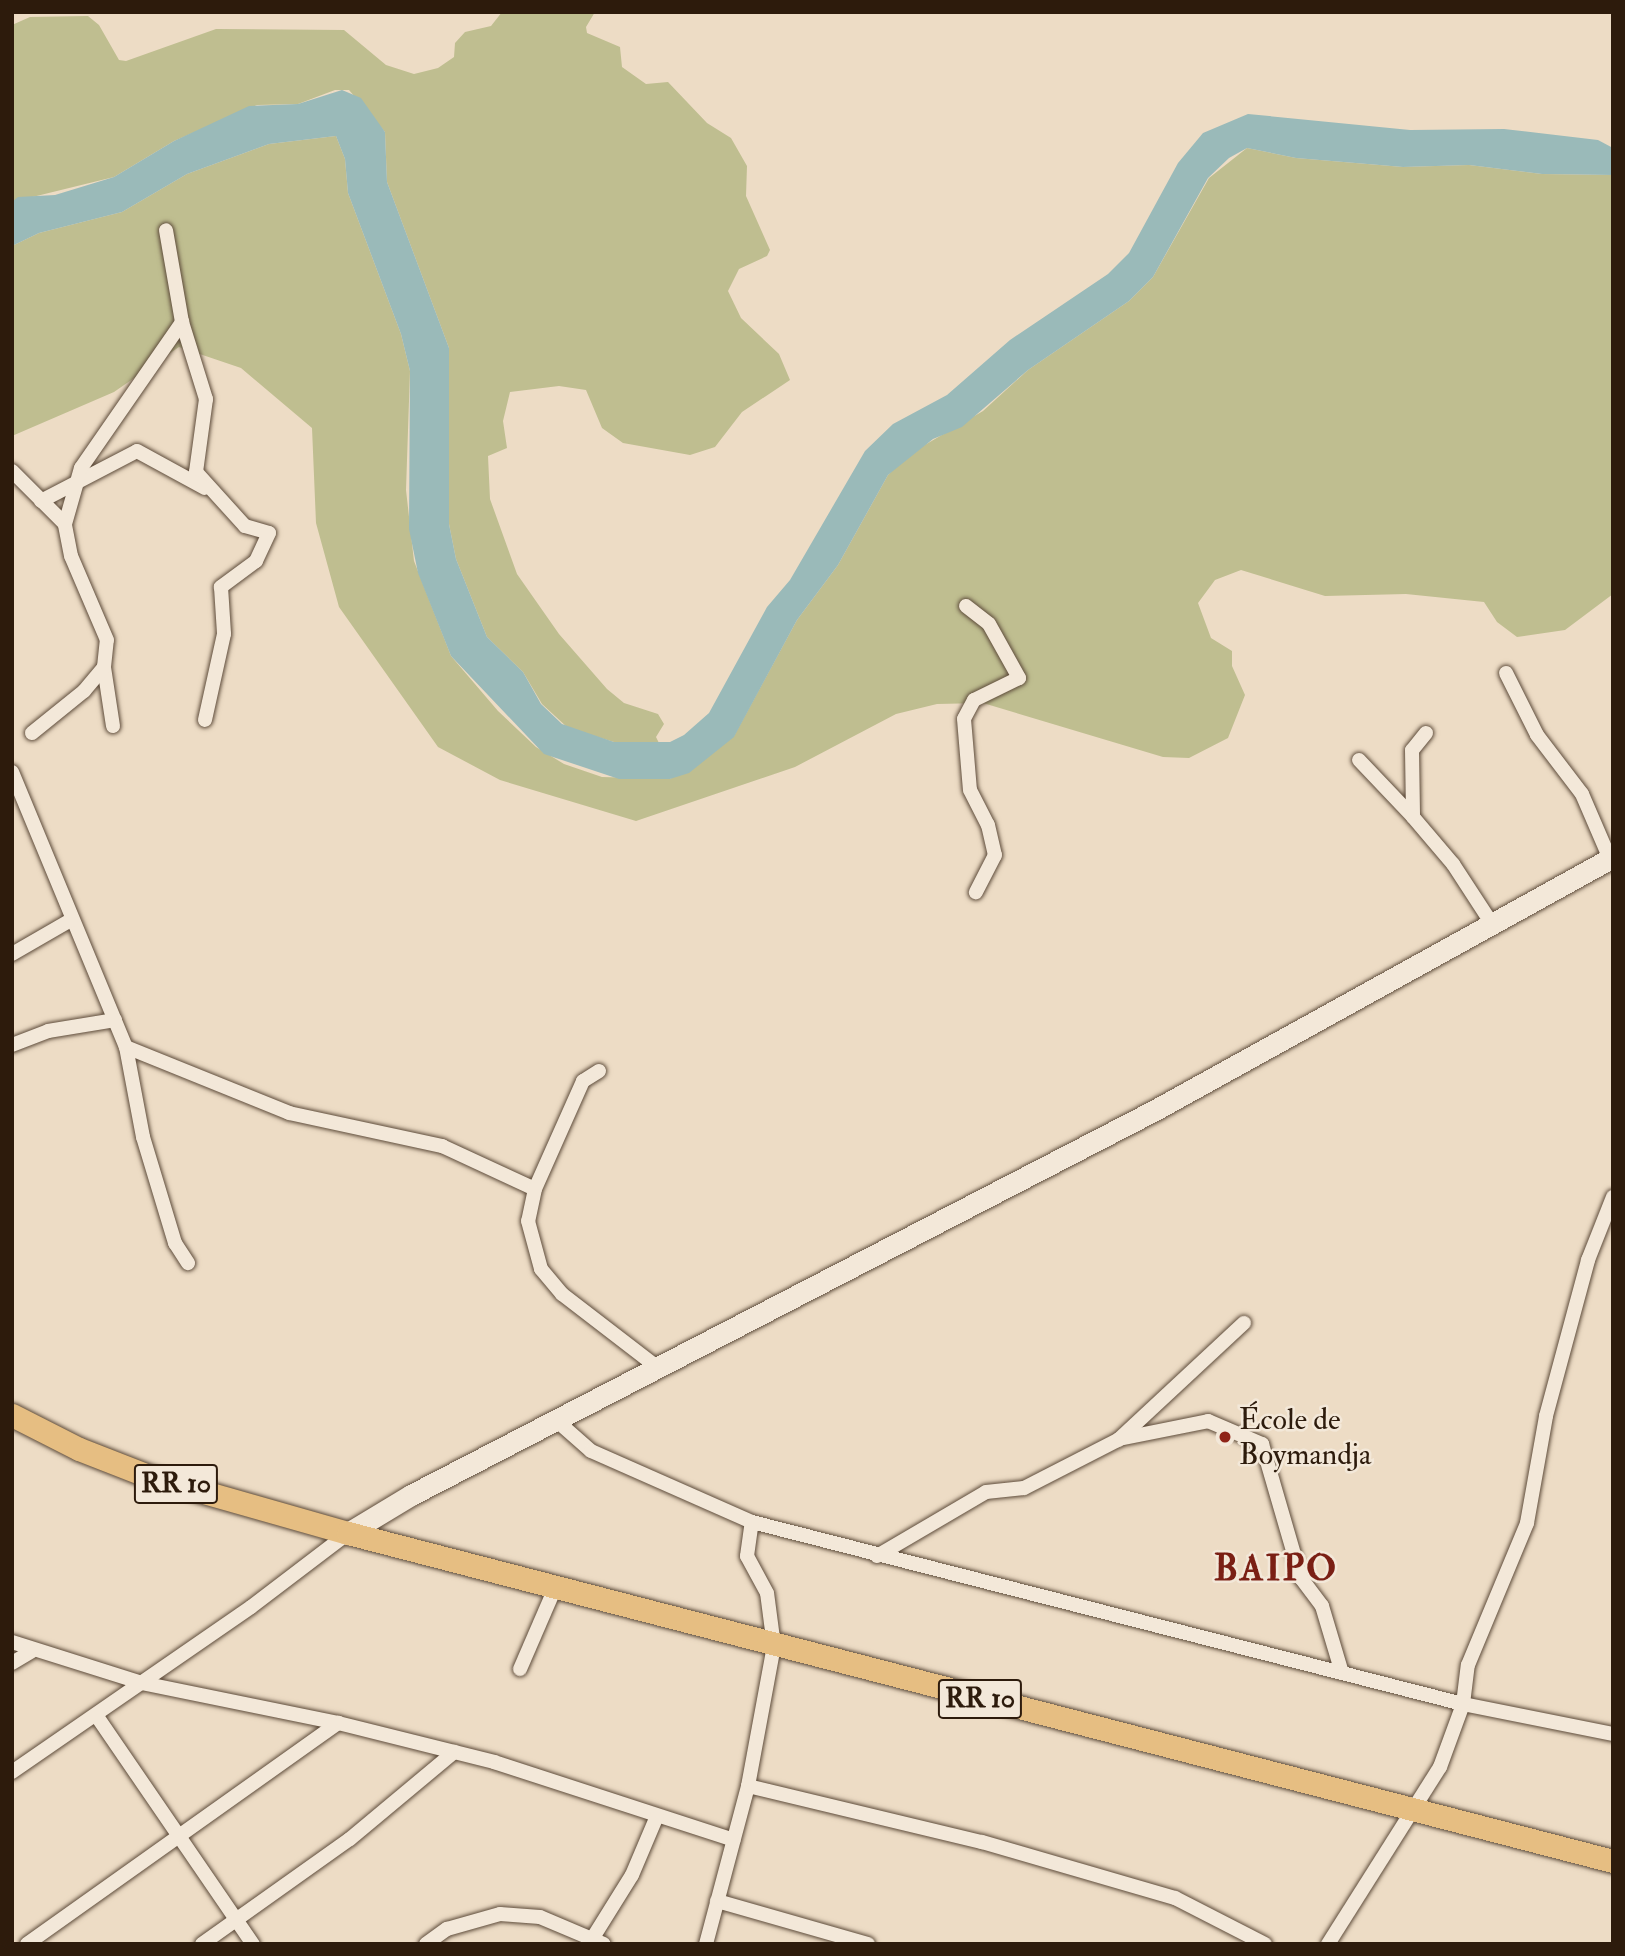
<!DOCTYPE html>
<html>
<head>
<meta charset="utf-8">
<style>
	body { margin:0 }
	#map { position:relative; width:1625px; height:1956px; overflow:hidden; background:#eddcc5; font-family:"IM FELL Double Pica",serif }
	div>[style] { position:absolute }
	.green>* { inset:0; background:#bfbe90 }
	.water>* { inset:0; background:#9abab9 }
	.roads { filter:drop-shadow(0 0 2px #5d4b3a) drop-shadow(0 0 2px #5d4b3a) }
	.street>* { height:14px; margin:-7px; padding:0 7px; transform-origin:7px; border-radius:7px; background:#f3e8d9 }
	.secondary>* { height:21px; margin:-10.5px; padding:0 10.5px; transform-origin:10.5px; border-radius:10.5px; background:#f3e8d9 }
	.primary>* { height:23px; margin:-11.5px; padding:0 11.5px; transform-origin:11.5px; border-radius:11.5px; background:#e6be82 }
	.dots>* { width:19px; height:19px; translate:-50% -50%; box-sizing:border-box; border:4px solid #f3e8d9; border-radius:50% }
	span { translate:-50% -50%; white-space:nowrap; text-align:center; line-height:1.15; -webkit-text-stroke:5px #f3e8d9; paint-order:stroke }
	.shield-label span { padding:2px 5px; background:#f3e8d9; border:2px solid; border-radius:5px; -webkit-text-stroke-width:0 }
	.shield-label { font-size:28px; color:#2d1b0c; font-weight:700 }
	.poi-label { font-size:30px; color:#2d1b0c }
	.left { translate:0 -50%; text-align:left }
	.district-label { font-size:37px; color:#7a1f14; font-weight:700; letter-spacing:2px }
	.frame { position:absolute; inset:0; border:14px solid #2d1b0c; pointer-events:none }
</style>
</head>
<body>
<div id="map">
	<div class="green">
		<div style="clip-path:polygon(502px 12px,595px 12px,586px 27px,587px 33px,620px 47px,622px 67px,646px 84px,668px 82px,707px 123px,731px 138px,747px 166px,746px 196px,770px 250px,767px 256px,739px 269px,728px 291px,741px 318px,779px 354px,790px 380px,742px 412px,715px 447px,690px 455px,623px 443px,602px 428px,586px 390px,559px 386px,510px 392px,503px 421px,507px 448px,488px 456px,490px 499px,517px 574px,559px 634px,607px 689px,624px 703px,658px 714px,664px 724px,656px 737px,659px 743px,614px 742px,568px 728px,542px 704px,523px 672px,487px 637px,456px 559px,449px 524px,449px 348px,387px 182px,385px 132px,349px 90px,335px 90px,298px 104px,257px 105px,174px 141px,114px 177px,12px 202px,12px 25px,30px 17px,88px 16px,99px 25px,119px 60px,126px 61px,216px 29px,344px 30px,386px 65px,414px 74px,438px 68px,454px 57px,455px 43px,465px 32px,491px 26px)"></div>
		<div style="clip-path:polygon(336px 136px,345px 159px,348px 193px,401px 334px,410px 371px,406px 490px,414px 561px,451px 656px,498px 711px,536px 747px,564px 764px,602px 777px,670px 779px,734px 736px,797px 620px,838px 565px,888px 475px,911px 453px,983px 411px,1028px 370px,1129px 301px,1153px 277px,1209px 178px,1247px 148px,1296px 158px,1403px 167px,1469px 165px,1542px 174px,1613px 175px,1613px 594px,1565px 630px,1517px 637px,1497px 622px,1484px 602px,1406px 594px,1325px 596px,1241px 570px,1215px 580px,1198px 603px,1211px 638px,1232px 651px,1232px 666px,1245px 695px,1228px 738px,1189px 758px,1163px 757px,983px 703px,937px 704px,896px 714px,795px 767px,636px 821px,500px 780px,438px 747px,339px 607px,316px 523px,312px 428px,241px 368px,179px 347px,114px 392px,12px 436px,12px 246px,39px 233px,122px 212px,187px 174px,269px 144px)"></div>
	</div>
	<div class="water">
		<div style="clip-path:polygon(342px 90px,361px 98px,385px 132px,387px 182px,449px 348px,449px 524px,456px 559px,487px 637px,523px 672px,541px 704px,562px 724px,614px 742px,670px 742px,684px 735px,709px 713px,767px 607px,790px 580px,865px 451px,893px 424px,947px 395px,1010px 340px,1108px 274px,1129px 253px,1178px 163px,1203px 133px,1248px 114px,1410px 130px,1504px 129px,1598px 140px,1613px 148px,1613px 175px,1542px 174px,1469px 165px,1403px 167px,1296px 158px,1247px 148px,1229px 158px,1208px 178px,1153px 277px,1129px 301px,1028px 370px,962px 427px,933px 439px,888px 475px,838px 565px,797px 620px,734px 737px,689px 773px,670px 779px,619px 779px,544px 754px,451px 656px,418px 573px,409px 529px,410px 371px,401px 334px,348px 193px,345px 159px,336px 136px,269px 144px,187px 174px,122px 212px,39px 233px,12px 246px,12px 202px,18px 197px,55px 195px,114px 177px,174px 141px,249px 106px,298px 104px)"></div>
	</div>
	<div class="roads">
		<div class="street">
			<div style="left:182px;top:322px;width:81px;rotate:72.7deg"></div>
			<div style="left:206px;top:399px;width:74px;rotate:97.8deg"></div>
			<div style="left:196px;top:472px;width:73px;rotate:47.8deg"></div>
			<div style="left:245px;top:526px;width:25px;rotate:16deg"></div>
			<div style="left:269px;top:533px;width:31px;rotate:115deg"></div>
			<div style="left:256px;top:561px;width:44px;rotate:143.4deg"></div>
			<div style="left:221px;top:587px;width:47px;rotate:86.3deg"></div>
			<div style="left:224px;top:634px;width:88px;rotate:102.5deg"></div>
			<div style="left:12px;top:471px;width:75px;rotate:45deg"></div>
			<div style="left:41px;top:501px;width:108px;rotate:-27.5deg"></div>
			<div style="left:137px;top:451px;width:77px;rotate:28.6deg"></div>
			<div style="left:966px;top:606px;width:29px;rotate:38deg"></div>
			<div style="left:989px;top:624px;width:62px;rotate:60.9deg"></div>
			<div style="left:1019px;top:678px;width:50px;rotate:153.9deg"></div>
			<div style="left:974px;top:700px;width:21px;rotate:118deg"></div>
			<div style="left:964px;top:719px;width:71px;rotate:85.2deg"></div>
			<div style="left:970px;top:790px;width:39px;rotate:63deg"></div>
			<div style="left:988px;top:825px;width:31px;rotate:77deg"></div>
			<div style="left:995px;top:855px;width:42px;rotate:117.2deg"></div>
			<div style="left:1506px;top:673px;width:69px;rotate:63.4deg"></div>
			<div style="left:1537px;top:735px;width:74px;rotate:52.7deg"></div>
			<div style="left:1582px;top:794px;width:71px;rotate:66.7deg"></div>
			<div style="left:113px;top:726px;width:60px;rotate:-98.7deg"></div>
			<div style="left:104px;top:667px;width:27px;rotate:-84deg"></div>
			<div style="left:107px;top:640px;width:91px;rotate:-113.2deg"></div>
			<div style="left:71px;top:556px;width:33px;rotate:-101deg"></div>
			<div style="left:65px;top:524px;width:58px;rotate:-74.1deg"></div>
			<div style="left:81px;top:468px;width:178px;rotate:-55.3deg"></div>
			<div style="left:182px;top:322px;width:93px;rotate:-99.9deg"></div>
			<div style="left:32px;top:733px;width:67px;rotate:-38.9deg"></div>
			<div style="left:84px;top:691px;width:31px;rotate:-50deg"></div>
			<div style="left:1426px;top:733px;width:22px;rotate:129deg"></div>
			<div style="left:1412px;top:750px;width:67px;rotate:89.1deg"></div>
			<div style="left:1413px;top:817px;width:62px;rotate:49.6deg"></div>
			<div style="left:1453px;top:864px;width:75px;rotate:56.9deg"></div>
			<div style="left:1359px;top:760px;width:79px;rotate:46.5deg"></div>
			<div style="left:12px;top:772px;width:298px;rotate:67.5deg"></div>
			<div style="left:126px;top:1047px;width:176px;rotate:22deg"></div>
			<div style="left:289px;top:1113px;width:157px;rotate:12.2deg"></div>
			<div style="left:442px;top:1146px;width:102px;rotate:24.8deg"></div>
			<div style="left:12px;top:954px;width:68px;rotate:-30deg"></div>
			<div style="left:12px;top:1045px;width:39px;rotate:-21deg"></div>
			<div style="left:48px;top:1031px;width:68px;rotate:-9.3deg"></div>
			<div style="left:126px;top:1047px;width:92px;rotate:79.3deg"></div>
			<div style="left:143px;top:1137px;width:111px;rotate:73.2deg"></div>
			<div style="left:175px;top:1243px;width:24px;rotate:57deg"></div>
			<div style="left:599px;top:1071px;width:19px;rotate:148deg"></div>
			<div style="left:583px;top:1081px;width:118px;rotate:114deg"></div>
			<div style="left:535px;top:1189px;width:33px;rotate:102deg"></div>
			<div style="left:528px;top:1221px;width:50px;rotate:74.8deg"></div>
			<div style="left:541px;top:1269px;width:33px;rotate:50deg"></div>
			<div style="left:562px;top:1294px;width:121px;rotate:37.6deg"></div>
			<div style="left:557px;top:1421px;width:45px;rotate:41.4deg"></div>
			<div style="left:591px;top:1451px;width:176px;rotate:23.8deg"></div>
			<div style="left:752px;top:1522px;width:734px;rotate:14.36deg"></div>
			<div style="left:1463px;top:1704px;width:153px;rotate:11.3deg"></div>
			<div style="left:1119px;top:1439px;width:91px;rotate:-11.4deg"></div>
			<div style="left:1208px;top:1421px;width:59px;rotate:23.1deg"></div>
			<div style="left:1262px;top:1444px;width:140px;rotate:73.8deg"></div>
			<div style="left:1301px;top:1578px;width:35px;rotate:53deg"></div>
			<div style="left:1322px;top:1606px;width:70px;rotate:73.4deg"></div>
			<div style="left:877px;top:1556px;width:126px;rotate:-30.4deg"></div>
			<div style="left:986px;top:1492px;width:38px;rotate:-6deg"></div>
			<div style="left:1024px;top:1488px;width:106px;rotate:-27.1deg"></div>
			<div style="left:1118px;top:1440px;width:172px;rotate:-42.9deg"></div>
			<div style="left:12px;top:1642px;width:136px;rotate:17.5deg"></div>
			<div style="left:142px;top:1683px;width:200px;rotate:11.5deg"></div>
			<div style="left:338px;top:1723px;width:161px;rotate:14deg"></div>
			<div style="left:494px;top:1762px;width:252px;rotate:18deg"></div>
			<div style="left:12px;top:1663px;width:23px;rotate:-31deg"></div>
			<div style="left:520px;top:1669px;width:88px;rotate:-66.6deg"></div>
			<div style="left:96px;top:1715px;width:278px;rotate:55.6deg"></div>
			<div style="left:12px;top:1772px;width:290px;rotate:-34.6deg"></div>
			<div style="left:251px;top:1607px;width:122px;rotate:-37.3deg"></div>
			<div style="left:748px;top:1786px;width:241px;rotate:13.5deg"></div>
			<div style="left:982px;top:1842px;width:201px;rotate:16.2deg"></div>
			<div style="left:1175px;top:1898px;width:101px;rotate:27.1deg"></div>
			<div style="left:717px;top:1901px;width:157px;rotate:15.9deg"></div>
			<div style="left:27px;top:1944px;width:382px;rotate:-35.4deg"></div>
			<div style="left:202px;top:1944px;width:181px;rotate:-35.4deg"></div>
			<div style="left:350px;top:1839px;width:136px;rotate:-39.9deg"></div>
			<div style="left:426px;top:1944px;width:26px;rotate:-36deg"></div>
			<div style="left:447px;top:1929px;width:55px;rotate:-15.8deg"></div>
			<div style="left:500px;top:1914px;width:40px;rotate:4.3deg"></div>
			<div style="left:540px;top:1917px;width:69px;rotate:22.9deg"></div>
			<div style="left:589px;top:1944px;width:81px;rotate:-58.1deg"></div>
			<div style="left:632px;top:1875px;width:64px;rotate:-67deg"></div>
			<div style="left:706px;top:1944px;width:163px;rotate:-75.1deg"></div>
			<div style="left:748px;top:1786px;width:142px;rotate:-79.5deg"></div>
			<div style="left:774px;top:1646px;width:53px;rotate:-97.5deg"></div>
			<div style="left:767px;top:1593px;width:42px;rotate:-118.4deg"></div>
			<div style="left:747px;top:1556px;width:34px;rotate:-82deg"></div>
			<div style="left:1328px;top:1944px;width:209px;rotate:-57.7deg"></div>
			<div style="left:1440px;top:1767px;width:67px;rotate:-69.9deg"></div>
			<div style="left:1463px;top:1704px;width:39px;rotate:-83deg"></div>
			<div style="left:1468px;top:1665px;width:154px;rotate:-67.4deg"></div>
			<div style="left:1527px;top:1523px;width:109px;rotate:-79.9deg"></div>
			<div style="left:1546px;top:1416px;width:162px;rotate:-74.9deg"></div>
			<div style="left:1588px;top:1260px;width:68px;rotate:-68.4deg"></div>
		</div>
		<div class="secondary">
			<div style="left:348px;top:1533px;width:74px;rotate:-31.1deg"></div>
			<div style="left:411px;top:1495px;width:838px;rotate:-27.36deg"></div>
			<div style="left:1155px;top:1110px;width:523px;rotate:-28.92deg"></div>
		</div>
		<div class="primary">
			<div style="left:12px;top:1415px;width:75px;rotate:26.9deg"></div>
			<div style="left:79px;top:1449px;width:77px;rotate:21.3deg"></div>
			<div style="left:151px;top:1477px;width:205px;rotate:15.9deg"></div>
			<div style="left:348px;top:1533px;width:1307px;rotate:14.54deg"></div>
		</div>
	</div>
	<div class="dots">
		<div style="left:1225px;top:1437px;background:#8f2418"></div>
	</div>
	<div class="shield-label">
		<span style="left:176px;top:1484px">RR 10</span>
		<span style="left:980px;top:1699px">RR 10</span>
	</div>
	<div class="poi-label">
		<span class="left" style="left:1239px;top:1437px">École de<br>Boymandja</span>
	</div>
	<div class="district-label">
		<span style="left:1276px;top:1569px">BAIPO</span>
	</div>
	<div class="frame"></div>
</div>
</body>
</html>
